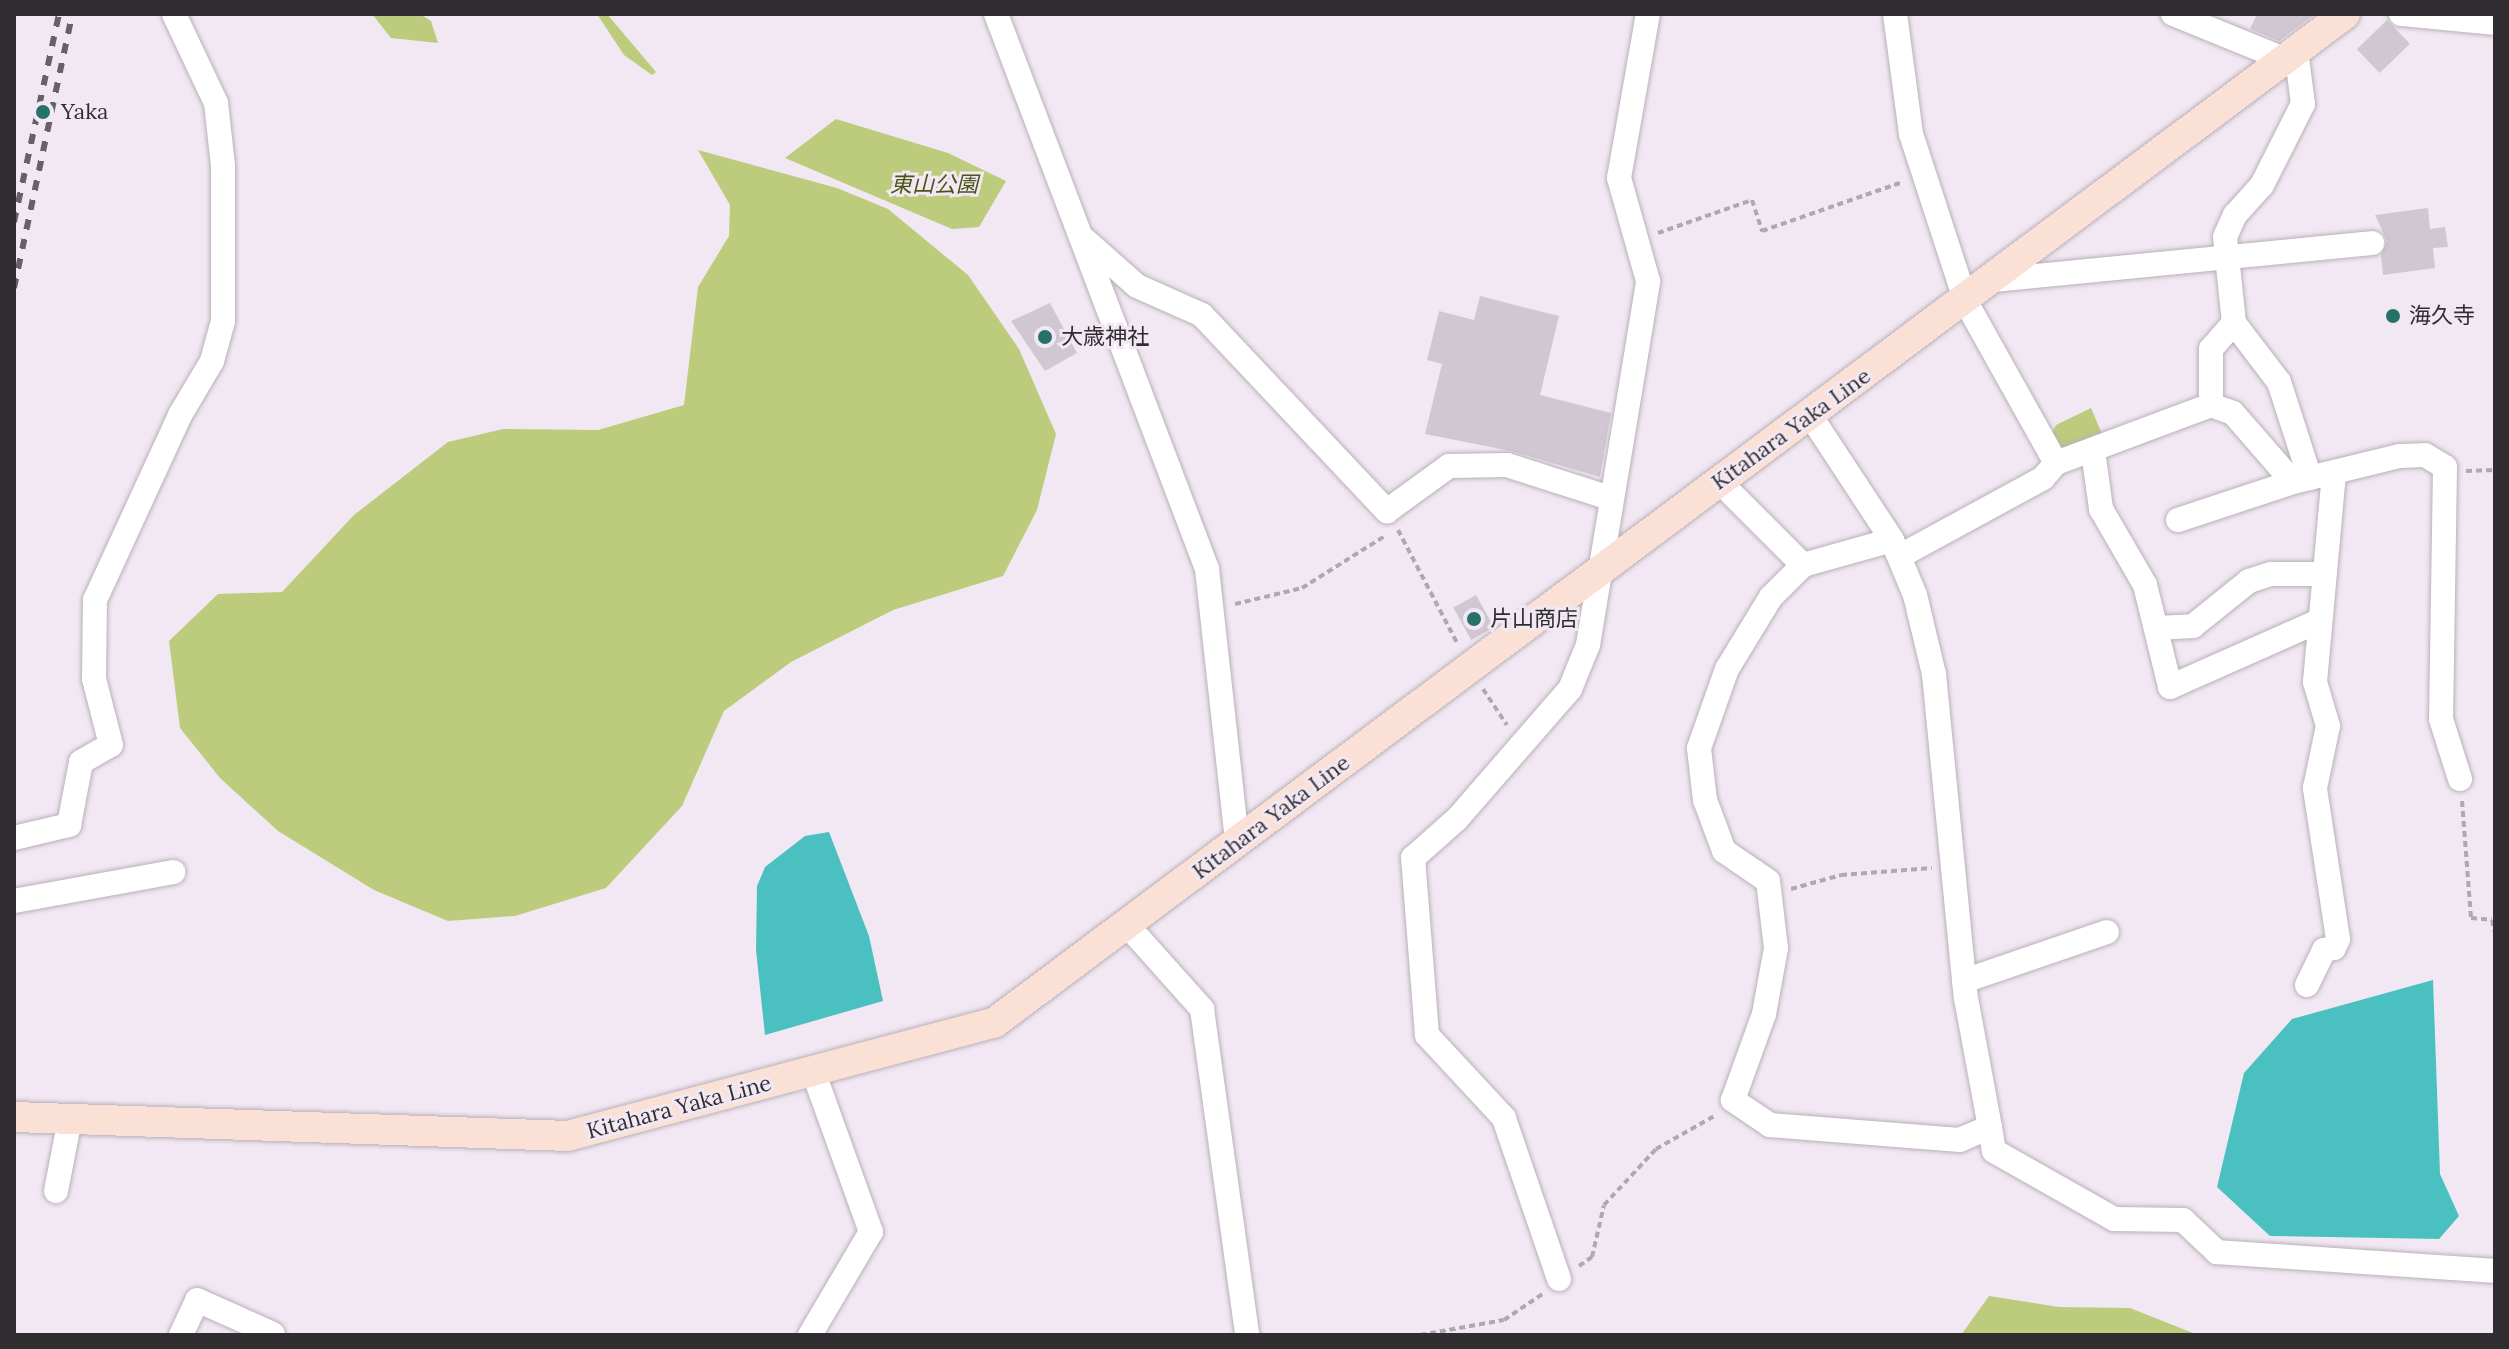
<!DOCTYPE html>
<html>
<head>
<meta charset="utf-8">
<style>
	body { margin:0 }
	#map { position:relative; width:2509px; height:1349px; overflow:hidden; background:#f2e8f3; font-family:Lora,"Noto Sans JP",serif }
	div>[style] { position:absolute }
	.green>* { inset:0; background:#bdcb7d }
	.water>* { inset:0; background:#4ac0c0 }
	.building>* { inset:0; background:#d1c7d2; transform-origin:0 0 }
	.path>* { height:4px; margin-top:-2px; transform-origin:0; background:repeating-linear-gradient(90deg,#b0a8b1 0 6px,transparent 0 10px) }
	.roads { filter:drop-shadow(0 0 2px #b9b0ba) drop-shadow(0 0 2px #b9b0ba) }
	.minor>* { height:24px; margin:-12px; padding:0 12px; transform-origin:12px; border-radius:12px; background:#fff }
	.major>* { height:30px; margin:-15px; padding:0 15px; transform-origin:15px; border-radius:15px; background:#fbe0d5 }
	.rail>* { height:6px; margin-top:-3px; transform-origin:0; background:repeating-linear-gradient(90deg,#666167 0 10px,transparent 0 20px) }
	.dots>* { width:22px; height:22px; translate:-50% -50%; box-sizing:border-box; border:4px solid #f2e8f3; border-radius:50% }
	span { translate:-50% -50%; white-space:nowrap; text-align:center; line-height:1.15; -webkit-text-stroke:6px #f2e8f3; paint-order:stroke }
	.poi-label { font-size:22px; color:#302d31 }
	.left { translate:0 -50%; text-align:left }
	.park-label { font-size:22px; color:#4b5319; font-style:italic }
	.street-label { font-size:22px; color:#302d31 }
	.frame { position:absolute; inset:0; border:16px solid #302d31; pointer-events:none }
</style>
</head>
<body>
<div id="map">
	<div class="green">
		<div style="clip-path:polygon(372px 14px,420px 14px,431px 21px,438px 43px,391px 38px)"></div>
		<div style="clip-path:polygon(597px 14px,607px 14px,656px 72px,652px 75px,624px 55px)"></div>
		<div style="clip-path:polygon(836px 119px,948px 153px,1006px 181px,979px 227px,952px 229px,785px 158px)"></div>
		<div style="clip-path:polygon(698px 150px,837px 188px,888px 209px,968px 275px,1019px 349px,1056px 434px,1037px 510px,1003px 576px,893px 610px,791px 662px,724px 711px,682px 806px,606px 888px,515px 916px,448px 921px,374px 890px,278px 831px,220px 778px,180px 728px,169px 641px,218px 594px,282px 592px,354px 515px,448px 442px,503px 429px,598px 430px,684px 405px,698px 287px,729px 236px,730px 205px)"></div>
		<div style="clip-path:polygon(2091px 408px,2102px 434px,2065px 454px,2049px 439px,2056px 425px)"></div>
		<div style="clip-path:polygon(1989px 1296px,2059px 1307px,2130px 1308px,2198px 1335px,1961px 1335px)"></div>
	</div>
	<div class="water">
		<div style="clip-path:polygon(829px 832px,869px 936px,883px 1001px,765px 1035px,756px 950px,757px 886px,765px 867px,805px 836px)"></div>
		<div style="clip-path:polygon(2433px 980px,2440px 1174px,2459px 1216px,2439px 1239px,2270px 1236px,2217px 1187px,2244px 1073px,2292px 1019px)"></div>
	</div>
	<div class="building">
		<div style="clip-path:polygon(2257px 14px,2315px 14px,2279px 41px,2250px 29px)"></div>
		<div style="left:2387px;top:20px;width:33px;height:42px;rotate:46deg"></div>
		<div style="clip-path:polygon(2428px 208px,2430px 229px,2445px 227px,2448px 247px,2433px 248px,2435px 268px,2383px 275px,2381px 255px,2387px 241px,2375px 215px)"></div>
		<div style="clip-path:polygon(1480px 296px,1559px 316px,1540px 395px,1611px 413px,1600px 477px,1511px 451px,1425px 434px,1442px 364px,1427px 360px,1439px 311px,1474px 320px)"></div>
		<div style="clip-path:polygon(1050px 303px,1077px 353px,1045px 371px,1011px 321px)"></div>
		<div style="left:1476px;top:595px;width:37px;height:26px;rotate:61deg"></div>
	</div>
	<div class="path">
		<div style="left:1658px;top:233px;width:100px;rotate:-19.3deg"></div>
		<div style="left:1752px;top:200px;width:33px;rotate:72deg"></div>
		<div style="left:1762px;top:231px;width:149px;rotate:-19.2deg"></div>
		<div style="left:2466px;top:471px;width:29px;rotate:-2deg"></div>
		<div style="left:1398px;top:530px;width:127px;rotate:62.4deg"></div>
		<div style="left:1235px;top:604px;width:69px;rotate:-13.4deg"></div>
		<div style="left:1302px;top:588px;width:98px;rotate:-32.1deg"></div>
		<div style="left:1483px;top:689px;width:43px;rotate:56.3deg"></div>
		<div style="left:2462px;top:801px;width:117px;rotate:85.6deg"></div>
		<div style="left:2471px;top:918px;width:21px;rotate:5deg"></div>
		<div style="left:2492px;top:920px;width:13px;rotate:77deg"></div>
		<div style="left:1791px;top:889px;width:52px;rotate:-15.6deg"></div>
		<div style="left:1841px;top:875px;width:91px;rotate:-4.4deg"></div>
		<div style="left:1579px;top:1266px;width:16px;rotate:-35deg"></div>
		<div style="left:1592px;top:1257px;width:53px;rotate:-77deg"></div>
		<div style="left:1604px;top:1205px;width:76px;rotate:-47.1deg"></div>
		<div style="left:1656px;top:1149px;width:69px;rotate:-29.5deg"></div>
		<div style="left:1420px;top:1335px;width:85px;rotate:-10.1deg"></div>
		<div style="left:1504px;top:1320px;width:48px;rotate:-34deg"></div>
	</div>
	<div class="roads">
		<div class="minor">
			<div style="left:996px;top:14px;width:594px;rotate:69.18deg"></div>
			<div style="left:1207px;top:569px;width:274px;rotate:83.7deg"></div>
			<div style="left:1895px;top:14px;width:121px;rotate:82.4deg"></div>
			<div style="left:1911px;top:134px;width:177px;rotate:71.9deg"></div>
			<div style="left:1966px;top:302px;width:184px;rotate:60.8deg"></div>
			<div style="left:2173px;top:14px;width:120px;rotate:22.1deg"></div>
			<div style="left:2401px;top:14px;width:94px;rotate:5.5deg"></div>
			<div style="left:1085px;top:240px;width:69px;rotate:41.5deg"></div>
			<div style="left:1137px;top:286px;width:71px;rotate:24deg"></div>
			<div style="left:1202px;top:315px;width:270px;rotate:46.7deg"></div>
			<div style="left:1387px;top:511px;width:77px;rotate:-36deg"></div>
			<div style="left:1449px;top:466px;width:58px;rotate:-1deg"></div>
			<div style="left:1507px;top:465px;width:108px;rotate:17.8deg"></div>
			<div style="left:1995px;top:280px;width:379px;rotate:-5.6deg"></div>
			<div style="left:2234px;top:323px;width:74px;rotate:52.7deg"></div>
			<div style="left:2279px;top:382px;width:101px;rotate:72.1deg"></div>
			<div style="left:2211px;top:405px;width:56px;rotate:-90deg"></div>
			<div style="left:2211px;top:349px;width:35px;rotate:-49deg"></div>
			<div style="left:2234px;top:323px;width:86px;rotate:-96deg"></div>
			<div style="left:2225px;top:237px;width:24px;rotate:-66deg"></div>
			<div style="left:2235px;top:215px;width:40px;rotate:-48deg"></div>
			<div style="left:2262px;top:185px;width:91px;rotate:-63.2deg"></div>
			<div style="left:2303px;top:104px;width:54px;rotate:-97.4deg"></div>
			<div style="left:1810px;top:415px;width:149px;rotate:56.7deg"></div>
			<div style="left:2093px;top:451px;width:59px;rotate:82.1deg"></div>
			<div style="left:2101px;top:509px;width:88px;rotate:59.9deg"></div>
			<div style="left:2145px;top:585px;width:105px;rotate:76.2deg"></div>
			<div style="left:2170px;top:687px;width:161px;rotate:-23.9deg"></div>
			<div style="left:1719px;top:481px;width:119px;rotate:45deg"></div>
			<div style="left:2178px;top:520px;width:121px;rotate:-18.3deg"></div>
			<div style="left:2293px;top:482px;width:110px;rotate:-13.7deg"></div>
			<div style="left:2400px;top:456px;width:25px;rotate:-2deg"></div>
			<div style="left:2425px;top:455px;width:23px;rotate:31deg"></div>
			<div style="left:2445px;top:467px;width:252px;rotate:90.9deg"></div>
			<div style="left:2441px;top:719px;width:63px;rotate:72.4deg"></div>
			<div style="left:1902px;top:555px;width:161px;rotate:-28.6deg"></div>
			<div style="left:2043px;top:478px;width:20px;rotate:-49deg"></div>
			<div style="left:2056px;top:463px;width:165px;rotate:-20.5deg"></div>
			<div style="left:2211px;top:405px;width:23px;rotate:20deg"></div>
			<div style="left:2233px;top:413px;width:91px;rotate:49deg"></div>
			<div style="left:2157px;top:628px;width:36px;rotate:-3deg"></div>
			<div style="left:2193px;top:626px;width:72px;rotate:-38.8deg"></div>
			<div style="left:2249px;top:581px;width:23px;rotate:-18deg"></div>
			<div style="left:2271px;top:574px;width:50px"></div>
			<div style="left:14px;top:838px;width:57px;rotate:-13.3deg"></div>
			<div style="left:69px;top:825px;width:64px;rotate:-79.2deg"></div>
			<div style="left:81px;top:762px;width:34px;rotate:-30deg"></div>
			<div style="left:111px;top:745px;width:68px;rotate:-104.4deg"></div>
			<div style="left:94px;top:679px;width:79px;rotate:-89.3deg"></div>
			<div style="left:95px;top:600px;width:204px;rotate:-65.3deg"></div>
			<div style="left:180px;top:415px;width:63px;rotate:-59.3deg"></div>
			<div style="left:212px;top:361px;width:41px;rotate:-74.6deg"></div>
			<div style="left:223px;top:321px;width:155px;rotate:-90deg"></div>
			<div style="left:223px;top:166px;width:63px;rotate:-96.3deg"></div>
			<div style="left:216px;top:103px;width:98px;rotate:-115.3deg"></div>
			<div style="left:14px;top:901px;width:162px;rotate:-10.3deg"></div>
			<div style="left:1127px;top:925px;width:113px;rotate:48.2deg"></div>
			<div style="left:1202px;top:1009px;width:329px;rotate:82.1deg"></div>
			<div style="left:1964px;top:981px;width:151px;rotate:-18.9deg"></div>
			<div style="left:2307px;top:985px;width:39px;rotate:-64deg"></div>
			<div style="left:2324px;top:950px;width:10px;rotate:-11deg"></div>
			<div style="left:2334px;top:948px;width:10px;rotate:-66deg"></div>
			<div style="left:2338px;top:939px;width:153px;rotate:-98.7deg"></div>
			<div style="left:2315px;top:788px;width:63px;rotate:-78.2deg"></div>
			<div style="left:2328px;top:726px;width:46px;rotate:-106.5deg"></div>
			<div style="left:2315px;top:682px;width:209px;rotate:-84.8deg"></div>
			<div style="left:1990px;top:1127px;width:33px;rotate:157deg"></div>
			<div style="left:1960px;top:1140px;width:191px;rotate:-175.5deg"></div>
			<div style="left:1770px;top:1125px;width:45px;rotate:-146deg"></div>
			<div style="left:1733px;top:1100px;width:91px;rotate:-70.2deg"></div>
			<div style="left:1764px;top:1014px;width:67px;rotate:-79.7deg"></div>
			<div style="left:1776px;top:948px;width:67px;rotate:-96.8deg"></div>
			<div style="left:1768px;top:881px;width:53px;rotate:-145.7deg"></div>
			<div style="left:1724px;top:851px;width:54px;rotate:-110.4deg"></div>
			<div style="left:1705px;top:800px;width:52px;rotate:-96.6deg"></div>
			<div style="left:1699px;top:748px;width:84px;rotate:-70.5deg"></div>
			<div style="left:1727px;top:669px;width:84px;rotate:-58.6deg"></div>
			<div style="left:1771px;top:597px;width:45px;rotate:-45deg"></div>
			<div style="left:1803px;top:565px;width:92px;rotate:-15.7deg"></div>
			<div style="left:1892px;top:540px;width:60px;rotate:67.3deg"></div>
			<div style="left:1915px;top:595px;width:81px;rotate:76.5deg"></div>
			<div style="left:1934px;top:674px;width:326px;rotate:84.4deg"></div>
			<div style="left:1966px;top:998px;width:131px;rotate:79.5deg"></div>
			<div style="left:1990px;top:1127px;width:24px;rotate:81deg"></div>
			<div style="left:1994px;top:1151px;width:138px;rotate:29.5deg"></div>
			<div style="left:2114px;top:1219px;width:69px;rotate:0.8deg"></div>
			<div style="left:2183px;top:1220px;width:47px;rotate:43.3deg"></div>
			<div style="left:2217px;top:1252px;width:279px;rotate:3.9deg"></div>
			<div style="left:56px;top:1191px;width:73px;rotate:-79deg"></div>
			<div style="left:1559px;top:1279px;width:170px;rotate:-108.9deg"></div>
			<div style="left:1504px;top:1118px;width:113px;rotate:-132.9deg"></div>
			<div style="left:1427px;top:1035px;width:178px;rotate:-94.5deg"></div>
			<div style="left:1413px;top:858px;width:59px;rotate:-41.6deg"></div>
			<div style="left:1457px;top:819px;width:172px;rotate:-49deg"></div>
			<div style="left:1570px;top:689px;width:48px;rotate:-67.8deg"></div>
			<div style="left:1588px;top:645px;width:369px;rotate:-80.6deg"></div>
			<div style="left:1648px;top:281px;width:107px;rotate:-105.7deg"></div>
			<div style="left:1619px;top:178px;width:167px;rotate:-80deg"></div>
			<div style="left:181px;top:1335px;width:38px;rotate:-65deg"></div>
			<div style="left:197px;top:1300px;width:83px;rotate:24.1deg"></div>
			<div style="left:810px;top:1335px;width:120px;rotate:-59.4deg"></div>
			<div style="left:871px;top:1232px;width:171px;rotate:-109.8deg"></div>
		</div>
		<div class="major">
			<div style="left:14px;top:1117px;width:554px;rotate:1.96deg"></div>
			<div style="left:568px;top:1136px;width:441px;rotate:-14.9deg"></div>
			<div style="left:994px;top:1023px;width:1686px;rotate:-36.75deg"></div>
		</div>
	</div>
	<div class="rail">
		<div style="left:14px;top:222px;width:213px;rotate:-77.8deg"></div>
		<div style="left:14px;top:288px;width:280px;rotate:-78deg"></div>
	</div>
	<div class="dots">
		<div style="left:43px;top:112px;background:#28716b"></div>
		<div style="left:2393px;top:316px;background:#28716b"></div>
		<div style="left:1045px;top:337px;background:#28716b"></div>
		<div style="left:1474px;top:619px;background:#28716b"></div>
	</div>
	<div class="poi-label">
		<span class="left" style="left:61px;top:112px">Yaka</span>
		<span class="left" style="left:2409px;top:316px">海久寺</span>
		<span class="left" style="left:1061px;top:337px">大歳神社</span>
		<span class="left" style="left:1490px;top:619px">片山商店</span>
	</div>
	<div class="park-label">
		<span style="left:934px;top:185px">東山公園</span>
	</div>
	<div class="street-label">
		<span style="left:1791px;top:429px;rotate:-36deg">Kitahara Yaka Line</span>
		<span style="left:1271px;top:817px;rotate:-37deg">Kitahara Yaka Line</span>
		<span style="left:679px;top:1107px;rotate:-15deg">Kitahara Yaka Line</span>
	</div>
	<div class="frame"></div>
</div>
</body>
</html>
